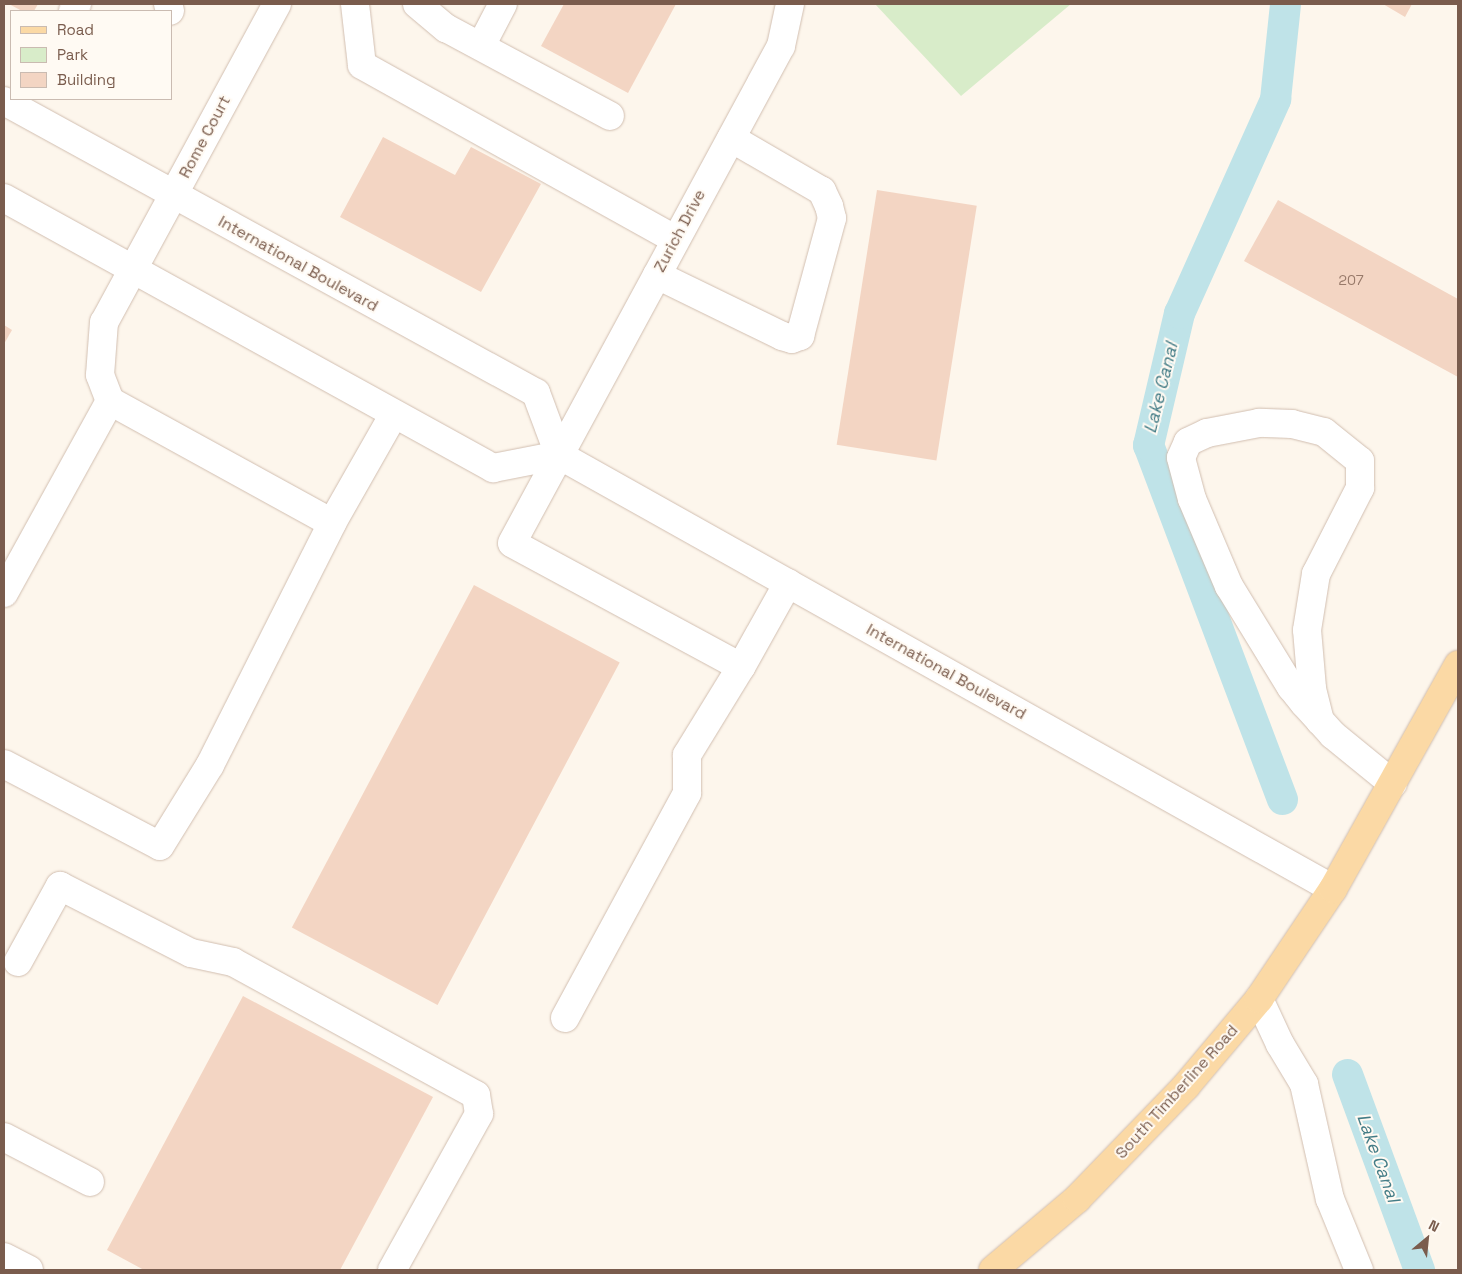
<!DOCTYPE html>
<html>
<head>
<meta charset="utf-8">
<style>
	body { margin:0 }
	#map { position:relative; width:1462px; height:1274px; overflow:hidden; background:#fdf6ec; font-family:"Space Grotesk",sans-serif }
	div>[style] { position:absolute }
	.green>* { inset:0; background:#d8ecc9 }
	.canal>* { height:31px; margin:-15.5px; padding:0 15.5px; transform-origin:15.5px; border-radius:15.5px; background:#bfe3e8 }
	.building>* { inset:0; background:#f3d5c3; transform-origin:0 0 }
	.roads { filter:drop-shadow(0 0 1px #d1beb0) drop-shadow(0 0 1px #d1beb0) }
	.minor>* { height:28px; margin:-14px; padding:0 14px; transform-origin:14px; border-radius:14px; background:#fff }
	.major>* { height:28px; margin:-14px; padding:0 14px; transform-origin:14px; border-radius:14px; background:#fbd9a5 }
	span { translate:-50% -50%; white-space:nowrap; text-align:center; line-height:1.15; -webkit-text-stroke:4px #fffaf3; paint-order:stroke }
	.number-label { font-size:14px; color:#987a6a }
	.number-label span { -webkit-text-stroke-width:0 }
	.street-label { font-size:16px; color:#7a5c4d }
	.water-label { font-size:18px; color:#437c86; font-style:italic }
	.frame { position:absolute; inset:0; border:5px solid #7a5c4d; pointer-events:none }
	.legend { position:absolute; left:10px; top:10px; width:162px; height:90px; box-sizing:border-box; background:#fffaf3; border:1px solid #cabbb1; margin:0; padding:6px 9px; list-style:none; font-size:15px; color:#7a5c4d }
	.legend li { display:flex; align-items:center; gap:10px; height:25px }
	.legend b { width:25px; border:1px solid #cabbb1 }
	.north { position:absolute; left:1402px; top:1214px; width:50px; height:50px; -webkit-text-stroke:4px #fffaf3; paint-order:stroke; rotate:28deg; font-size:14px; font-weight:700; line-height:20px; text-align:center; color:#7a5c4d }
	.north::after { content:''; display:block; margin:auto; width:18px; height:22px; background:#7a5c4d; clip-path:polygon(50% 0,100% 100%,50% 72%,0 100%) }
</style>
</head>
<body>
<div id="map">
	<div class="green">
		<div style="clip-path:polygon(875px 4px,1071px 4px,961px 96px)"></div>
	</div>
	<div class="canal">
		<div style="left:1282px;top:799px;width:379px;rotate:-110.7deg"></div>
		<div style="left:1148px;top:445px;width:136px;rotate:-76.8deg"></div>
		<div style="left:1179px;top:313px;width:235px;rotate:-65.8deg"></div>
		<div style="left:1275px;top:99px;width:96px;rotate:-84deg"></div>
		<div style="left:1347px;top:1074px;width:209px;rotate:69.8deg"></div>
	</div>
	<div class="building">
		<div style="clip-path:polygon(9px 4px,38px 4px,34px 11px,22px 11px)"></div>
		<div style="clip-path:polygon(564px 4px,676px 4px,628px 93px,541px 46px)"></div>
		<div style="clip-path:polygon(1383px 4px,1412px 4px,1405px 17px)"></div>
		<div style="clip-path:polygon(383px 137px,455px 175px,471px 147px,541px 184px,481px 292px,340px 217px)"></div>
		<div style="left:877px;top:190px;width:101px;height:258px;rotate:9deg"></div>
		<div style="clip-path:polygon(1278px 200px,1458px 299px,1458px 377px,1244px 261px)"></div>
		<div style="clip-path:polygon(4px 325px,12px 330px,4px 344px)"></div>
		<div style="left:474px;top:585px;width:165px;height:388px;rotate:28deg"></div>
		<div style="clip-path:polygon(243px 996px,433px 1097px,340px 1270px,144px 1270px,107px 1250px)"></div>
	</div>
	<div class="roads">
		<div class="minor">
			<div style="left:168px;top:4px;width:7px;rotate:74deg"></div>
			<div style="left:277px;top:4px;width:362px;rotate:118.5deg"></div>
			<div style="left:104px;top:322px;width:53px;rotate:94.3deg"></div>
			<div style="left:100px;top:375px;width:28px;rotate:69deg"></div>
			<div style="left:110px;top:401px;width:253px;rotate:28.8deg"></div>
			<div style="left:332px;top:523px;width:125px;rotate:-60.4deg"></div>
			<div style="left:355px;top:4px;width:61px;rotate:83.5deg"></div>
			<div style="left:362px;top:65px;width:358px;rotate:29.1deg"></div>
			<div style="left:417px;top:4px;width:38px;rotate:40deg"></div>
			<div style="left:446px;top:28px;width:186px;rotate:28.2deg"></div>
			<div style="left:73px;top:11px;width:8px;rotate:-60deg"></div>
			<div style="left:481px;top:46px;width:47px;rotate:-62.4deg"></div>
			<div style="left:4px;top:101px;width:607px;rotate:28.76deg"></div>
			<div style="left:536px;top:393px;width:66px;rotate:69.6deg"></div>
			<div style="left:559px;top:455px;width:887px;rotate:29.28deg"></div>
			<div style="left:4px;top:198px;width:559px;rotate:28.91deg"></div>
			<div style="left:493px;top:468px;width:67px;rotate:-11.1deg"></div>
			<div style="left:657px;top:275px;width:139px;rotate:26deg"></div>
			<div style="left:782px;top:336px;width:10px;rotate:17deg"></div>
			<div style="left:792px;top:339px;width:9px;rotate:-21deg"></div>
			<div style="left:800px;top:336px;width:122px;rotate:-74.8deg"></div>
			<div style="left:832px;top:218px;width:12px;rotate:-104deg"></div>
			<div style="left:829px;top:206px;width:17px;rotate:-115deg"></div>
			<div style="left:822px;top:191px;width:105px;rotate:-149.8deg"></div>
			<div style="left:788px;top:583px;width:96px;rotate:119.2deg"></div>
			<div style="left:741px;top:667px;width:260px;rotate:-151.6deg"></div>
			<div style="left:512px;top:543px;width:565px;rotate:-61.58deg"></div>
			<div style="left:781px;top:46px;width:43px;rotate:-77.9deg"></div>
			<div style="left:4px;top:593px;width:219px;rotate:-61.1deg"></div>
			<div style="left:1320px;top:721px;width:34px;rotate:-104deg"></div>
			<div style="left:1312px;top:688px;width:58px;rotate:-94.9deg"></div>
			<div style="left:1307px;top:630px;width:57px;rotate:-80.9deg"></div>
			<div style="left:1316px;top:574px;width:97px;rotate:-62.9deg"></div>
			<div style="left:1360px;top:488px;width:27px;rotate:-90deg"></div>
			<div style="left:1360px;top:461px;width:46px;rotate:-141.1deg"></div>
			<div style="left:1324px;top:432px;width:33px;rotate:-166deg"></div>
			<div style="left:1292px;top:424px;width:33px;rotate:-178deg"></div>
			<div style="left:1259px;top:423px;width:53px;rotate:169.1deg"></div>
			<div style="left:1207px;top:433px;width:21px;rotate:155deg"></div>
			<div style="left:1188px;top:442px;width:17px;rotate:114deg"></div>
			<div style="left:1181px;top:458px;width:42px;rotate:75deg"></div>
			<div style="left:1192px;top:499px;width:95px;rotate:67deg"></div>
			<div style="left:1229px;top:586px;width:119px;rotate:58.5deg"></div>
			<div style="left:1291px;top:687px;width:21px;rotate:51deg"></div>
			<div style="left:1304px;top:703px;width:43px;rotate:47.8deg"></div>
			<div style="left:1333px;top:735px;width:77px;rotate:39.2deg"></div>
			<div style="left:4px;top:764px;width:176px;rotate:27.7deg"></div>
			<div style="left:160px;top:846px;width:95px;rotate:-58.3deg"></div>
			<div style="left:210px;top:765px;width:271px;rotate:-63.2deg"></div>
			<div style="left:18px;top:962px;width:87px;rotate:-61.1deg"></div>
			<div style="left:60px;top:886px;width:147px;rotate:27.1deg"></div>
			<div style="left:191px;top:953px;width:43px;rotate:12.1deg"></div>
			<div style="left:233px;top:962px;width:277px;rotate:28.7deg"></div>
			<div style="left:476px;top:1095px;width:19px;rotate:81deg"></div>
			<div style="left:479px;top:1114px;width:179px;rotate:119.1deg"></div>
			<div style="left:1259px;top:999px;width:50px;rotate:65deg"></div>
			<div style="left:1280px;top:1044px;width:47px;rotate:59deg"></div>
			<div style="left:1304px;top:1084px;width:118px;rotate:77.3deg"></div>
			<div style="left:1330px;top:1199px;width:77px;rotate:67.8deg"></div>
			<div style="left:565px;top:1018px;width:256px;rotate:-61.5deg"></div>
			<div style="left:687px;top:793px;width:38px;rotate:-90deg"></div>
			<div style="left:687px;top:755px;width:103px;rotate:-58.5deg"></div>
			<div style="left:4px;top:1137px;width:97px;rotate:27.6deg"></div>
			<div style="left:4px;top:1257px;width:28px;rotate:27deg"></div>
		</div>
		<div class="major">
			<div style="left:993px;top:1270px;width:110px;rotate:-40.2deg"></div>
			<div style="left:1077px;top:1199px;width:157px;rotate:-46deg"></div>
			<div style="left:1186px;top:1086px;width:114px;rotate:-50deg"></div>
			<div style="left:1259px;top:999px;width:133px;rotate:-56.1deg"></div>
			<div style="left:1333px;top:889px;width:257px;rotate:-60.8deg"></div>
		</div>
	</div>
	<div class="number-label">
		<span style="left:1351px;top:280px">207</span>
	</div>
	<div class="street-label">
		<span style="left:205px;top:137px;rotate:-62deg">Rome Court</span>
		<span style="left:680px;top:231px;rotate:-62deg">Zurich Drive</span>
		<span style="left:298px;top:264px;rotate:29deg">International Boulevard</span>
		<span style="left:946px;top:672px;rotate:29deg">International Boulevard</span>
		<span style="left:1177px;top:1092px;rotate:-48deg">South Timberline Road</span>
	</div>
	<div class="water-label">
		<span style="left:1161px;top:388px;rotate:-76deg">Lake Canal</span>
		<span style="left:1378px;top:1158px;rotate:70deg">Lake Canal</span>
	</div>
	<div class="frame"></div>
	<ul class="legend">
	<li><b style="height:6px;background:#fbd9a5"></b>Road</li>
	<li><b style="height:14px;background:#d8ecc9"></b>Park</li>
	<li><b style="height:14px;background:#f3d5c3"></b>Building</li>
	</ul>
	<div class="north">N</div>
</div>
</body>
</html>
